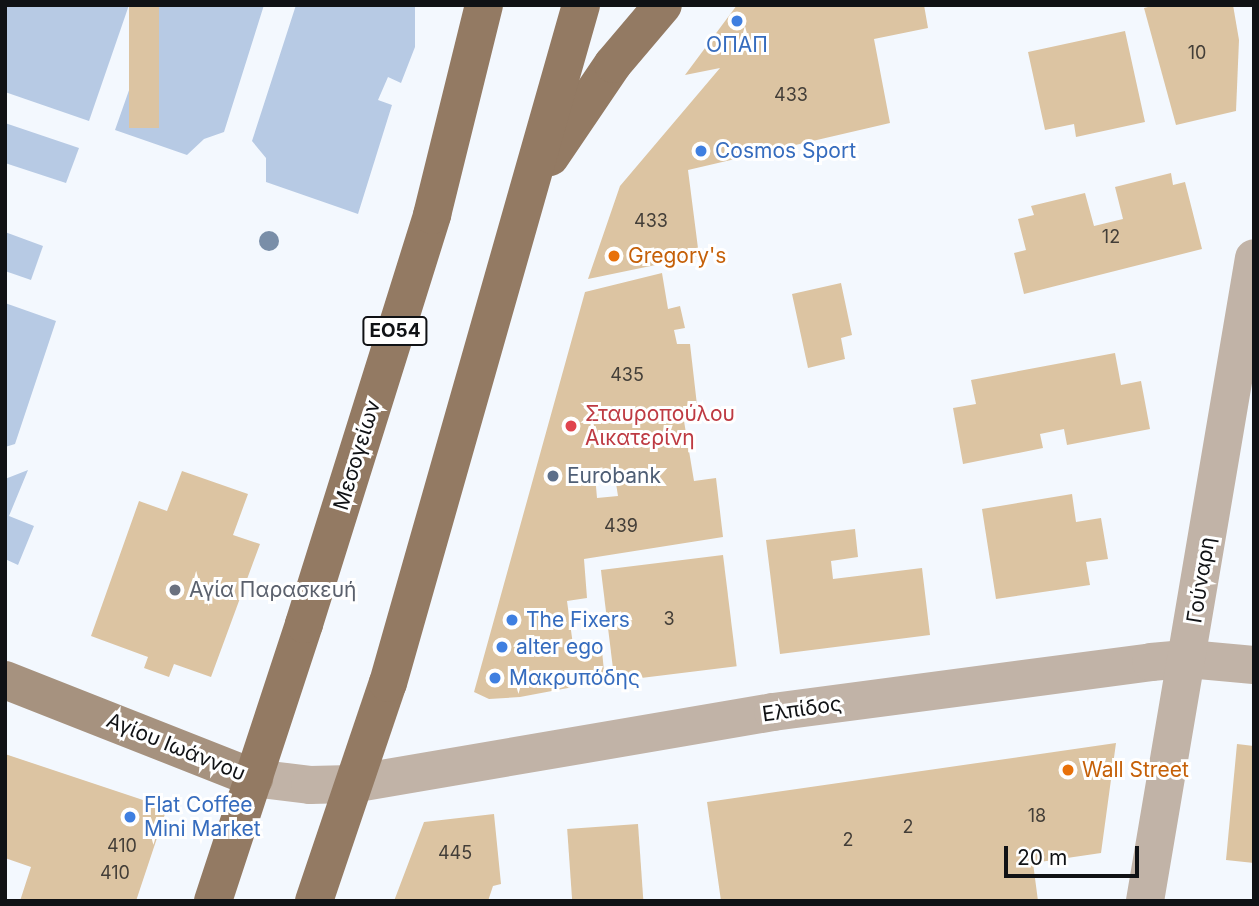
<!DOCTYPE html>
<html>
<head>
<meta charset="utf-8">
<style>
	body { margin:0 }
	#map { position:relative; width:1259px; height:906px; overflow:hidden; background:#f3f8fe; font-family:Inter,sans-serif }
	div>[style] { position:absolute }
	.green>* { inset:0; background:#b7cae4 }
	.building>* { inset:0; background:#dcc4a2; transform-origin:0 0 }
	.street>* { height:38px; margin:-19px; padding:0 19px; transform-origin:19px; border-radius:19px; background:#c1b3a7 }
	.secondary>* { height:38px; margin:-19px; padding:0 19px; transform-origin:19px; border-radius:19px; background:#a6927f }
	.primary>* { height:38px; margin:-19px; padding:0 19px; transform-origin:19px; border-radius:19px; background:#937a63 }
	.trees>* { width:20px; height:20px; margin:-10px; border-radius:50%; background:#798ea8 }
	.dots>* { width:19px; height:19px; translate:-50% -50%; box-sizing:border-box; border:4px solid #fff; border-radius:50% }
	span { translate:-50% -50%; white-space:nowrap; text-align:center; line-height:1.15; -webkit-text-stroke:6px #fff; paint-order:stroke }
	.number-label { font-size:18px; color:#433e38 }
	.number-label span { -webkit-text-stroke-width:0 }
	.shield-label span { padding:2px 5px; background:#fff; border:2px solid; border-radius:5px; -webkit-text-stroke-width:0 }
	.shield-label { font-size:19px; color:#101215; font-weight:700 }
	.shop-label { font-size:21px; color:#366cbe }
	.left { translate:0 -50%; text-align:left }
	.food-label { font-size:21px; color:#c56008 }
	.health-label { font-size:21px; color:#be3a42 }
	.street-label { font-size:21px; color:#101215 }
	.service-label { font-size:21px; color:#4e5e75 }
	.worship-label { font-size:21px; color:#5b616d }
	.frame { position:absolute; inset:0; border:7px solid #101215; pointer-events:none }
	.scale { position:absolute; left:1004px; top:846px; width:135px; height:32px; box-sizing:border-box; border:4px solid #101215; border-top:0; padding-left:9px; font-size:21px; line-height:24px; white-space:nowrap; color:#101215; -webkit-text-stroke:5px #fff; paint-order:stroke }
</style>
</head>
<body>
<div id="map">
	<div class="green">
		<div style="clip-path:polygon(5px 5px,129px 5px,89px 121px,5px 92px)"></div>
		<div style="clip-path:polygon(159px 5px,264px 5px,224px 132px,204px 139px,187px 155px,115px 130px)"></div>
		<div style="clip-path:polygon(296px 5px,415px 5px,415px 47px,401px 83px,388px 77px,378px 100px,392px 105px,358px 214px,266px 182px,266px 158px,252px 141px)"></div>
		<div style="clip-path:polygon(5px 123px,79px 148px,66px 183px,5px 163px)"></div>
		<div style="clip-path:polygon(5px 232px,43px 246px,31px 280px,5px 271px)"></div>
		<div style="clip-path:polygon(5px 303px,56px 321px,15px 444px,5px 447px)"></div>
		<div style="clip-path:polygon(28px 470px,9px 516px,34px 526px,18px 565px,5px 559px,5px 479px)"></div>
	</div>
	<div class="building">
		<div style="left:129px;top:5px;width:30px;height:123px"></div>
		<div style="clip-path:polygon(737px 5px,924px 5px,928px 28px,874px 39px,890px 123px,688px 170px,699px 256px,588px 279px,620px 186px,720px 68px,685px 75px)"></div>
		<div style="clip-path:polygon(1156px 5px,1233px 5px,1239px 40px,1236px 111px,1176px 125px,1144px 8px)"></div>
		<div style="clip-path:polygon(1125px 31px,1145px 122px,1076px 137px,1074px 124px,1045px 130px,1028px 52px)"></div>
		<div style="clip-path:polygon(1171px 173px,1173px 185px,1185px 182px,1202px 249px,1024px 294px,1014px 253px,1026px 250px,1018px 219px,1034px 215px,1031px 206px,1085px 193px,1094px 226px,1123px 219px,1115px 187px)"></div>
		<div style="clip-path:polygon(evenodd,662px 273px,668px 309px,680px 306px,685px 328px,674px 330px,677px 344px,690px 344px,697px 405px,682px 409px,694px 481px,716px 478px,723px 537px,584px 559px,587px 598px,567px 601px,573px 645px,601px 641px,605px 681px,520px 697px,489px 699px,474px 692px,585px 292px,662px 273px,614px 471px,618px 496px,597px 498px,595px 475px,614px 471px)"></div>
		<div style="clip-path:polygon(841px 283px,852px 335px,841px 338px,845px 359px,808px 368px,792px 294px)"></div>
		<div style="clip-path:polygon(1115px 353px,1121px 385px,1141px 381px,1150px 429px,1067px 445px,1064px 429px,1040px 434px,1043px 448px,963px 464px,953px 408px,976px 404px,971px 380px)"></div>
		<div style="clip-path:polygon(182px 471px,248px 494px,233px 535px,260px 544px,211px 677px,174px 664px,169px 677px,144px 668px,148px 657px,91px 636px,139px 501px,167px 511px)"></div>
		<div style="clip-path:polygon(1072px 494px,1076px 522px,1101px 518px,1108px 559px,1086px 562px,1090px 585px,996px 599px,982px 509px)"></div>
		<div style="clip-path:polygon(855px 529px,858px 557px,831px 561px,833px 579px,922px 568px,930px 635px,780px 654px,766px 540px)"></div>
		<div style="left:723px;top:555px;width:112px;height:123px;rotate:83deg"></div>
		<div style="clip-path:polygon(1116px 743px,1101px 853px,1033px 863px,1038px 901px,721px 901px,707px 802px)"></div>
		<div style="clip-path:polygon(1237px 744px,1254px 746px,1254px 863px,1226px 860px)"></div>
		<div style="clip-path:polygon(5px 754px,167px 808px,136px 901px,20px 901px,31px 867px,5px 858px)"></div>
		<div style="clip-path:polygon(494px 814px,501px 884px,493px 886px,488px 901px,394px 901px,424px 822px)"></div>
		<div style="left:638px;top:824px;width:77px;height:71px;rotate:86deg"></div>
	</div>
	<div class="street">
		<div style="left:254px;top:778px;width:56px;rotate:7.1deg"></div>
		<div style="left:310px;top:785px;width:42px;rotate:-1.4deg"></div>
		<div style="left:352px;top:784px;width:427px;rotate:-9.7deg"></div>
		<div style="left:773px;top:712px;width:381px;rotate:-7.5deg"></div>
		<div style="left:1151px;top:662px;width:37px;rotate:-5deg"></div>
		<div style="left:1188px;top:659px;width:66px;rotate:5.2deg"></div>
		<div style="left:1145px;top:901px;width:652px;rotate:-80.38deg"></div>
	</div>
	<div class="secondary">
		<div style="left:5px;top:680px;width:268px;rotate:21.5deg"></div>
	</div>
	<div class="primary">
		<div style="left:550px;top:157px;width:112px;rotate:-55.9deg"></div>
		<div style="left:613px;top:64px;width:77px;rotate:-49.7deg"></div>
		<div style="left:213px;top:901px;width:292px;rotate:-71.8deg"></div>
		<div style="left:304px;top:624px;width:429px;rotate:-72.6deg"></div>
		<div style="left:432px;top:215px;width:216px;rotate:-76.1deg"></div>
		<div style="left:314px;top:901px;width:230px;rotate:-71.3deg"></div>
		<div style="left:388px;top:683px;width:705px;rotate:-74.11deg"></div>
	</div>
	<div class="trees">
		<div style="left:269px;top:241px"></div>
	</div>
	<div class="dots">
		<div style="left:737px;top:21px;background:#3f7fe0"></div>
		<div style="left:701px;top:151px;background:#3f7fe0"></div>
		<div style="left:614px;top:256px;background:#e8710a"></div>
		<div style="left:571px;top:426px;background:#e0444e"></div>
		<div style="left:553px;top:476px;background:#5c6f8a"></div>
		<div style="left:175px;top:590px;background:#6b7280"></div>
		<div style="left:512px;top:620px;background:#3f7fe0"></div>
		<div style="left:502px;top:647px;background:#3f7fe0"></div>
		<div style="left:495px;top:678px;background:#3f7fe0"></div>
		<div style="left:1068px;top:770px;background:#e8710a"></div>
		<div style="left:130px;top:817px;background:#3f7fe0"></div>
	</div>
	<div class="number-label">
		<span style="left:1197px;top:53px">10</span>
		<span style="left:791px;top:95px">433</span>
		<span style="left:651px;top:221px">433</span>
		<span style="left:1111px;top:237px">12</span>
		<span style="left:627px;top:375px">435</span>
		<span style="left:621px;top:526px">439</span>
		<span style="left:669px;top:619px">3</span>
		<span style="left:1037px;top:816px">18</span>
		<span style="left:908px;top:827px">2</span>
		<span style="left:848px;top:840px">2</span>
		<span style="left:122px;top:846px">410</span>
		<span style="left:455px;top:853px">445</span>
		<span style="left:115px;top:873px">410</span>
	</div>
	<div class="shield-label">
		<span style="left:395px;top:331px">ΕΟ54</span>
	</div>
	<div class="shop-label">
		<span style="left:737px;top:45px">ΟΠΑΠ</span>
		<span class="left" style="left:715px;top:151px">Cosmos Sport</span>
		<span class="left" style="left:526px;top:620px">The Fixers</span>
		<span class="left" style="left:516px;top:647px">alter ego</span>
		<span class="left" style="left:509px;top:678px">Μακρυπόδης</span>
		<span class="left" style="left:144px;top:817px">Flat Coffee<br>Mini Market</span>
	</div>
	<div class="food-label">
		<span class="left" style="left:628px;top:256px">Gregory's</span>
		<span class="left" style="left:1082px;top:770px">Wall Street</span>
	</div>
	<div class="health-label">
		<span class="left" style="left:585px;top:426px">Σταυροπούλου<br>Αικατερίνη</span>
	</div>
	<div class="street-label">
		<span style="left:357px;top:455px;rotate:-73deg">Μεσογείων</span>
		<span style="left:1201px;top:580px;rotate:-81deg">Γούναρη</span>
		<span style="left:802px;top:709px;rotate:-8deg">Ελπίδος</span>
		<span style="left:176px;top:747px;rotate:22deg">Αγίου Ιωάννου</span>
	</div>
	<div class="service-label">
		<span class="left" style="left:567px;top:476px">Eurobank</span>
	</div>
	<div class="worship-label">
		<span class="left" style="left:189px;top:590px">Αγία Παρασκευή</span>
	</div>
	<div class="frame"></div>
	<div class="scale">20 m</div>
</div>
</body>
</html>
